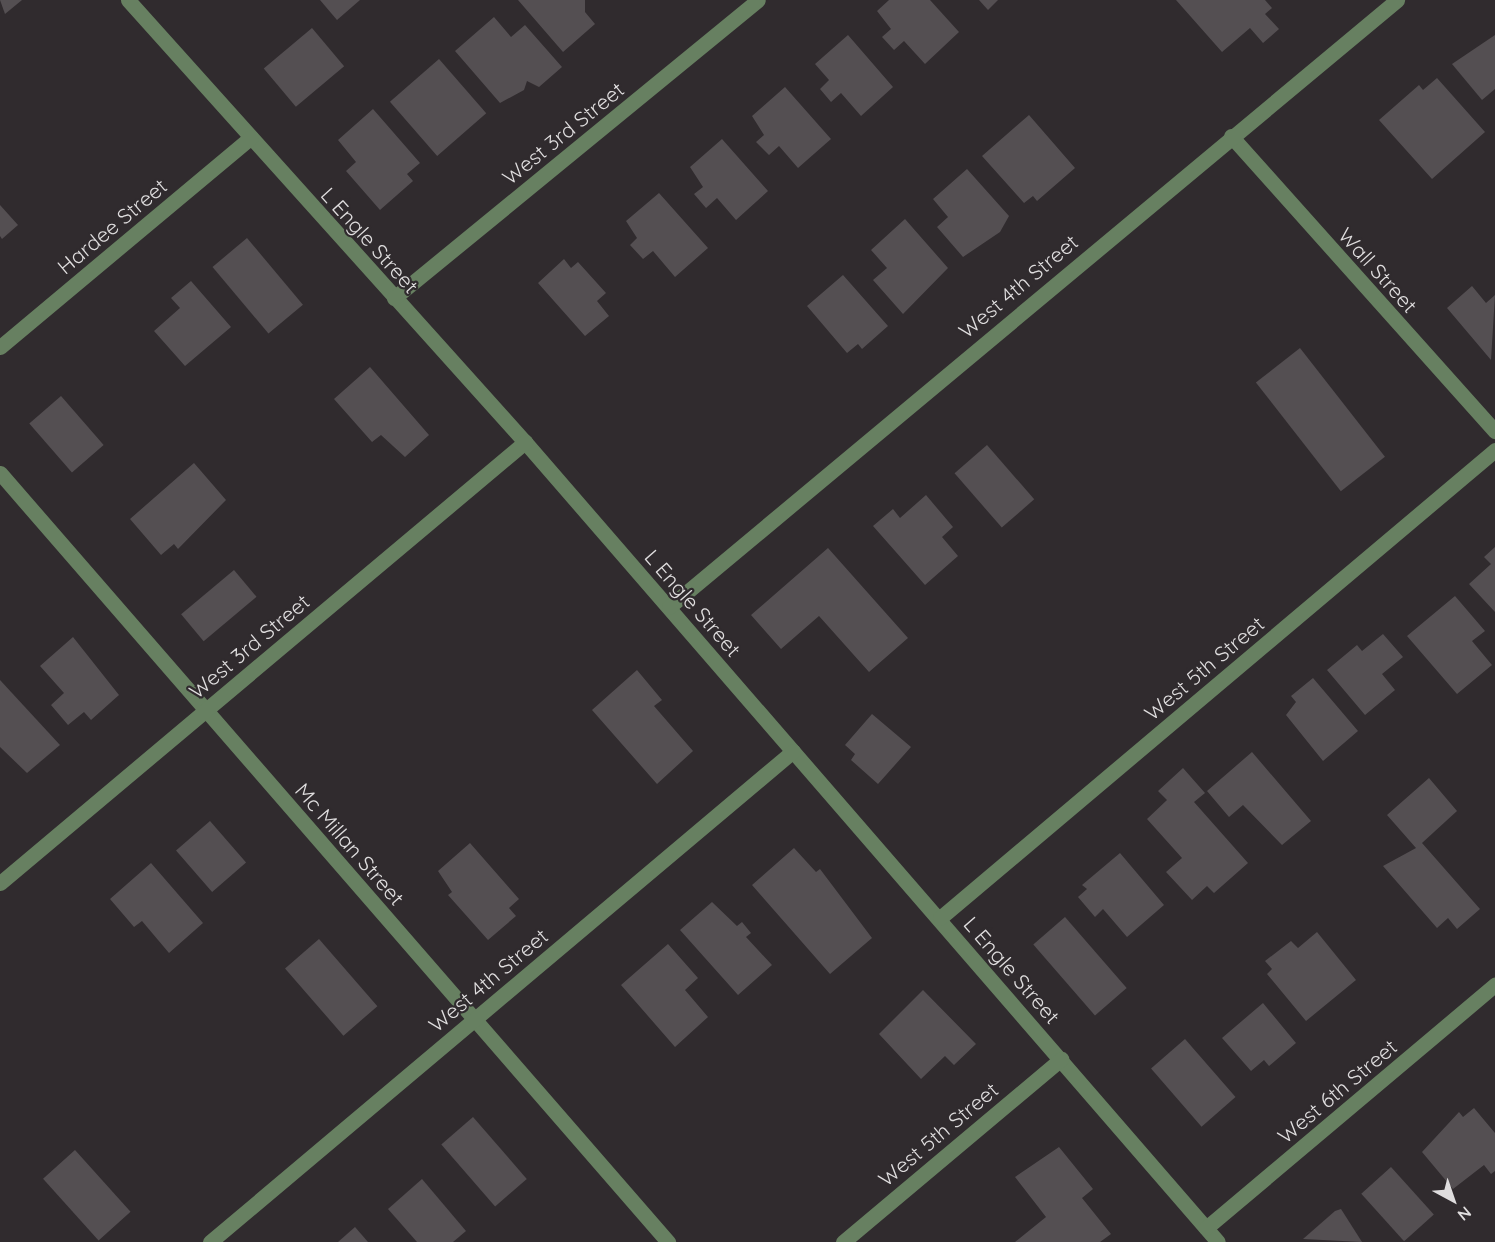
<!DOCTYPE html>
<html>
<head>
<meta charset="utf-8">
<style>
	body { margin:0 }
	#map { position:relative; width:1495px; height:1242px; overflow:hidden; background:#302b2e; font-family:Quicksand,sans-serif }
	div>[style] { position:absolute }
	.building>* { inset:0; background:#544f52; transform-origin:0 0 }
	.minor>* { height:15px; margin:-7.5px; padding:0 7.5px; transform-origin:7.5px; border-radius:7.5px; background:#678061 }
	span { translate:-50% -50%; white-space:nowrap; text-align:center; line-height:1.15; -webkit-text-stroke:4.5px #302b2e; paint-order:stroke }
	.street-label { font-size:21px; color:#dfddde }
	.north { position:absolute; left:1423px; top:1170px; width:60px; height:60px; -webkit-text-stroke:4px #302b2e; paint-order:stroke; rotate:140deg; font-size:16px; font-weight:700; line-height:24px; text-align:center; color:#dfddde }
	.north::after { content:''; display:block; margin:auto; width:21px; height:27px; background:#dfddde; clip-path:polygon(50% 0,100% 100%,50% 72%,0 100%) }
</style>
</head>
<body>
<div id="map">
	<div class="building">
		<div style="clip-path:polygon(0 0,22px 0,5px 14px)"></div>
		<div style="clip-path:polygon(320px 0,360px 0,337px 20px)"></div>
		<div style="clip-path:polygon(518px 0,585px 0,585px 12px,595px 24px,563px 52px)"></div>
		<div style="clip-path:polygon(889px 0,930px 0,959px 32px,925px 64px,904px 41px,894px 50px,882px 37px,891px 29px,877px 11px)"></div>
		<div style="clip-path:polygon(979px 0,998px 0,988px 10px)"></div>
		<div style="clip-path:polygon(1176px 0,1265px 0,1272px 8px,1265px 14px,1279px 29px,1263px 43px,1250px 28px,1222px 52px)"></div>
		<div style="clip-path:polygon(494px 17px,511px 37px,525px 25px,562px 67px,539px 87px,527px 81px,524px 90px,500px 103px,455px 51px)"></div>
		<div style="left:312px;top:28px;width:50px;height:63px;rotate:50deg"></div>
		<div style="clip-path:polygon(848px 35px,893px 87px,861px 116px,841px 93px,831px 102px,820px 89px,829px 80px,815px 64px)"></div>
		<div style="clip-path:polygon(1495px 35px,1495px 89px,1482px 100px,1452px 64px)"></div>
		<div style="left:439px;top:59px;width:72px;height:65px;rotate:49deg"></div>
		<div style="clip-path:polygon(1437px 78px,1485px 132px,1432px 179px,1379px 120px,1419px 85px,1423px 90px)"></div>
		<div style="clip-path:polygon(785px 87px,831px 139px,798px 168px,779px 146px,769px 155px,756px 142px,764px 135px,752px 116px)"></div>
		<div style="clip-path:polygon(373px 109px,420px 163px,407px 174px,413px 181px,380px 210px,346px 171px,356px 162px,338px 140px)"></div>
		<div style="clip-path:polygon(1029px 115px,1075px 168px,1037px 201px,1033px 196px,1024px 203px,982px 156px)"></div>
		<div style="clip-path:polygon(722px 139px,768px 191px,736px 220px,717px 198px,706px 208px,694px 194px,703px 187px,690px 167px)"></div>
		<div style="clip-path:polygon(967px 169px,1009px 216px,1000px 232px,963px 257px,937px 227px,948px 217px,933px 199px)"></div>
		<div style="clip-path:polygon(659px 193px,708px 248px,675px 277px,653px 251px,643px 259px,630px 245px,637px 238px,626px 221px)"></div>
		<div style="clip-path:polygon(0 205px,18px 225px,2px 239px,0 236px)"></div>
		<div style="clip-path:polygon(905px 219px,948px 268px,903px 314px,873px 280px,887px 268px,871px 250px)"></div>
		<div style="left:247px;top:238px;width:87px;height:45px;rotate:50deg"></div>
		<div style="clip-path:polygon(564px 259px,571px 268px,578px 262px,606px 293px,597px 301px,609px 316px,585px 336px,538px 283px)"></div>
		<div style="clip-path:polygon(843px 275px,888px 326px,862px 349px,858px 344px,847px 353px,807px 306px)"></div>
		<div style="clip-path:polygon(191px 281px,231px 327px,185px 366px,154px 331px,180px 308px,171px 298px)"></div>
		<div style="clip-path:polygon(1472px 286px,1486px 303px,1495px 295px,1491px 360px,1447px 308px)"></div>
		<div style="left:1300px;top:348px;width:138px;height:56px;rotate:52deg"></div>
		<div style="clip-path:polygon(370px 367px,429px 435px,405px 457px,381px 435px,372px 442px,334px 399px)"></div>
		<div style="left:61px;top:396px;width:65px;height:42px;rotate:49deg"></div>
		<div style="left:987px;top:445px;width:72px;height:43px;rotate:49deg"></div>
		<div style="clip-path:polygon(194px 463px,226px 500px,178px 549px,174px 544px,161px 555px,130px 519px)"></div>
		<div style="clip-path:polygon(926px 495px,953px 527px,942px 537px,958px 556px,925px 585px,873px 526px,893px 509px,900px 518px)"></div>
		<div style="clip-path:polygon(1495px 547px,1495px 612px,1469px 584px,1491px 564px,1484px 557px)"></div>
		<div style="clip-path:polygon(828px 548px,908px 638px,869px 672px,819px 616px,781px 649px,751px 615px)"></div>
		<div style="left:234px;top:570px;width:35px;height:69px;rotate:50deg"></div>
		<div style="clip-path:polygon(1455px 596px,1485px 631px,1472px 641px,1492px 665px,1457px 694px,1407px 636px)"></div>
		<div style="clip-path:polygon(1383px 634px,1403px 657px,1382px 674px,1395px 690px,1365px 715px,1327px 670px,1357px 645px,1362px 651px)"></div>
		<div style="clip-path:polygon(73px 637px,119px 695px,91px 720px,84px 712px,68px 725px,51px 705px,64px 693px,40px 666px)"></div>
		<div style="clip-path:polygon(637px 670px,662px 700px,654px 706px,693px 751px,657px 784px,592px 710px)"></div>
		<div style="clip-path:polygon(1313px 678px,1358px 731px,1323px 761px,1286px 715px,1296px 702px,1291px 696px)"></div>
		<div style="clip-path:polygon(0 680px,60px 745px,27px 773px,0 747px)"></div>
		<div style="clip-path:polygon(872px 714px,911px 747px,878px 784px,851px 760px,855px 754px,845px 745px)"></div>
		<div style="clip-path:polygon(1252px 752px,1311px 821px,1282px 845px,1243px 805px,1229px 817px,1207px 791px)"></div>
		<div style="clip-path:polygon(1183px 768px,1205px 793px,1194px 802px,1248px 863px,1214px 893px,1207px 886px,1192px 900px,1166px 872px,1182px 858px,1147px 819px,1167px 800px,1158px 791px)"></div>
		<div style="clip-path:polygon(1429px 778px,1457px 811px,1422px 843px,1480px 909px,1457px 929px,1448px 918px,1437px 928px,1383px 866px,1416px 848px,1387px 815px)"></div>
		<div style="left:210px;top:821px;width:55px;height:45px;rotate:49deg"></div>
		<div style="clip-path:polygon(470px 843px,519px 899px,509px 908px,516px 916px,488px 940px,448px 895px,452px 892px,438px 871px)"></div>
		<div style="clip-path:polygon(794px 848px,816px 872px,820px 869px,872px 938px,830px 974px,752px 885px)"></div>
		<div style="clip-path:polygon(1120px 853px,1164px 905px,1127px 937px,1103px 909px,1095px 917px,1078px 897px,1087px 889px,1082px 885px)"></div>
		<div style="clip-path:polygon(151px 863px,203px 923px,169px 953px,142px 921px,134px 927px,110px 899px)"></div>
		<div style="clip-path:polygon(712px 902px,737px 926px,742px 922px,751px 933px,746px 937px,772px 965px,738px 995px,680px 930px)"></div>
		<div style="left:1065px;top:917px;width:94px;height:42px;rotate:49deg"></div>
		<div style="clip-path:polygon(1317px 932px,1356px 980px,1306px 1021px,1267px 974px,1272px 969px,1265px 961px,1291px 941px,1298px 948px)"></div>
		<div style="left:319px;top:939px;width:89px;height:45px;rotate:49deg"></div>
		<div style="clip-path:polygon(668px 944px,698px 978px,685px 990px,708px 1017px,675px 1047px,621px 985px)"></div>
		<div style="clip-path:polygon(923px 990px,976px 1044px,954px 1065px,945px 1056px,921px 1079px,879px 1034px)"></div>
		<div style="clip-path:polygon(1263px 1003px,1296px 1043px,1269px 1066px,1264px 1060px,1251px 1071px,1222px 1038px)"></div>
		<div style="left:1185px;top:1039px;width:77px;height:45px;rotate:49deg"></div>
		<div style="clip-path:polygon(1474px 1108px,1495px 1133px,1495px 1171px,1491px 1174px,1484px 1165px,1453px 1189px,1422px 1152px,1459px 1112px,1463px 1117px)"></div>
		<div style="left:473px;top:1117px;width:82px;height:42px;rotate:49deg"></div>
		<div style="clip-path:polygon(1059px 1147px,1093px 1189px,1082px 1198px,1111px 1234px,1100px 1242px,1015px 1242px,1046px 1217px,1015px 1177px)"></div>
		<div style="left:75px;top:1150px;width:83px;height:43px;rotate:48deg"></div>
		<div style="left:1391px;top:1167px;width:64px;height:40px;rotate:48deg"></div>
		<div style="clip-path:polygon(422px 1179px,466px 1231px,453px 1242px,417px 1242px,388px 1209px)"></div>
		<div style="clip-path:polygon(1341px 1209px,1362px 1242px,1303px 1239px,1335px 1211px)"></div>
		<div style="clip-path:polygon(355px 1227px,368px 1242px,338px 1242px)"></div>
	</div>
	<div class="minor">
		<div style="left:128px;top:0;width:594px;rotate:48.07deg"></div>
		<div style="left:525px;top:442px;width:1058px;rotate:49.1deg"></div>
		<div style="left:1231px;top:136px;width:396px;rotate:48.2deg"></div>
		<div style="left:394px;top:298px;width:470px;rotate:-39.3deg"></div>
		<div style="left:0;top:347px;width:327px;rotate:-39.9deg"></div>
		<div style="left:0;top:473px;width:1019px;rotate:49.02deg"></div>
		<div style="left:669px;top:607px;width:948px;rotate:-39.82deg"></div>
		<div style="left:0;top:883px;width:686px;rotate:-40.03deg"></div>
		<div style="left:940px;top:918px;width:726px;rotate:-40.14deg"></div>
		<div style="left:1206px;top:1228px;width:378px;rotate:-40.1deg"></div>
		<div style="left:210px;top:1242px;width:762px;rotate:-40.1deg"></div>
		<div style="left:843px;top:1242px;width:285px;rotate:-40deg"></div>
	</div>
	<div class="street-label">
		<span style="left:563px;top:133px;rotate:-39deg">West 3rd Street</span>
		<span style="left:112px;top:226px;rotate:-40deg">Hardee Street</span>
		<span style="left:370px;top:240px;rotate:48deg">L Engle Street</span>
		<span style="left:1378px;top:270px;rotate:48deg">Wall Street</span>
		<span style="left:1018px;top:286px;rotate:-40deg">West 4th Street</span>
		<span style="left:693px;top:603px;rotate:49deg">L Engle Street</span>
		<span style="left:249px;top:646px;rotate:-40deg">West 3rd Street</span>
		<span style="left:1204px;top:668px;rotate:-40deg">West 5th Street</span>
		<span style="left:350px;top:844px;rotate:49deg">Mc Millan Street</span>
		<span style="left:1012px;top:970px;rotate:49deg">L Engle Street</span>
		<span style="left:488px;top:980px;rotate:-40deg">West 4th Street</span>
		<span style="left:1337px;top:1091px;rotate:-40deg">West 6th Street</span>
		<span style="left:938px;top:1134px;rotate:-40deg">West 5th Street</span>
	</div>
	<div class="north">N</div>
</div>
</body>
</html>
